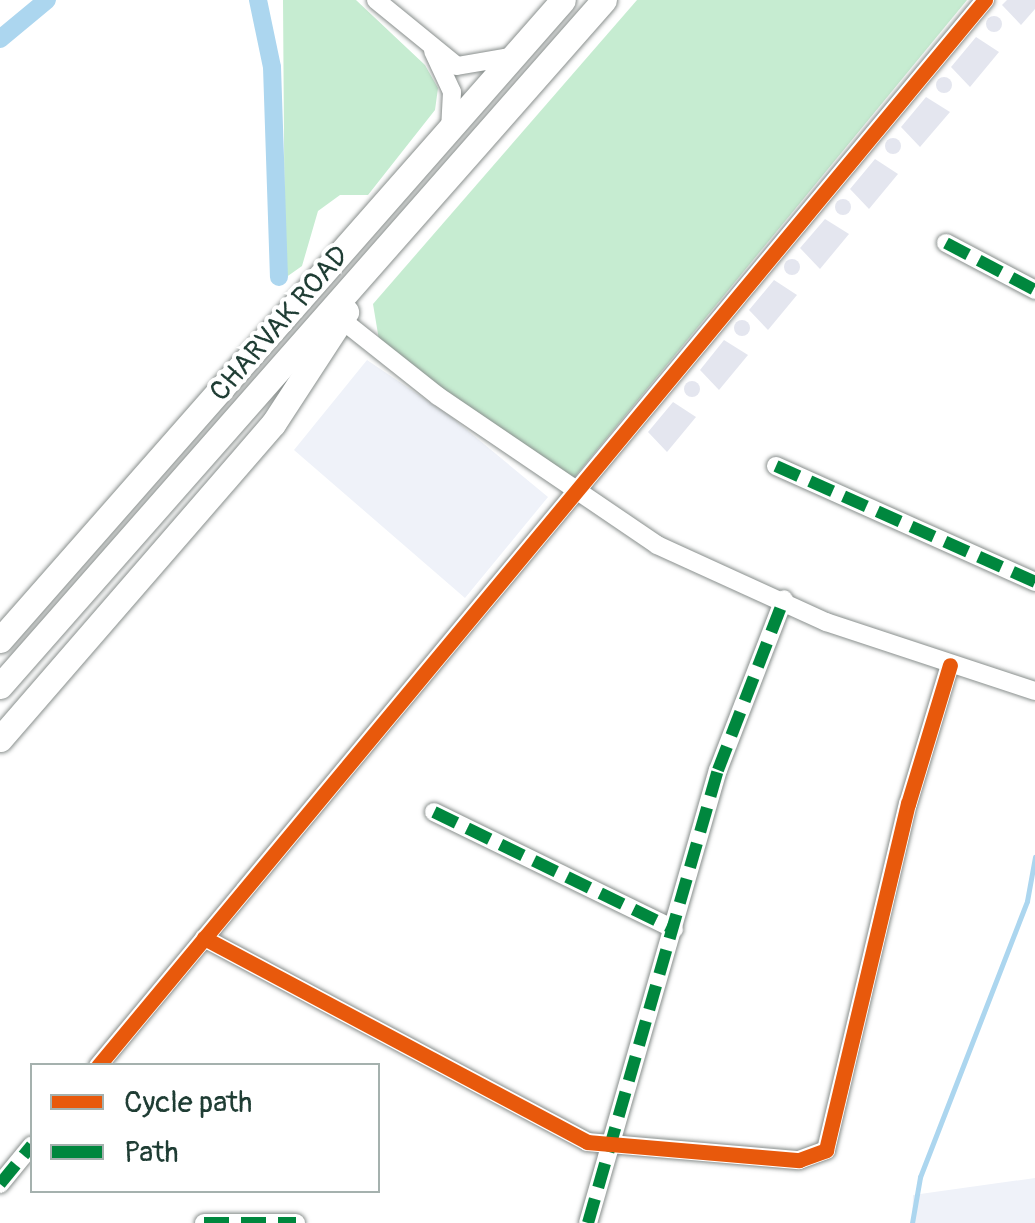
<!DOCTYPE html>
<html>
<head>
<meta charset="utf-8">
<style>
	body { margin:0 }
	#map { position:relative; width:1035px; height:1223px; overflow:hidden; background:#fff; font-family:Pangolin,sans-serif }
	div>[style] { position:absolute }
	.built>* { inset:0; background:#eff2f9 }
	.green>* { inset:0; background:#c6ecd1 }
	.stream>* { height:5px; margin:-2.5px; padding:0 2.5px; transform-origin:2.5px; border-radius:2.5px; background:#acd6ef }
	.canal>* { height:18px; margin:-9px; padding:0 9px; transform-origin:9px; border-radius:9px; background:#acd6ef }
	.building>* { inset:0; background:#e4e6ef }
	.round { border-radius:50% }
	.roads { filter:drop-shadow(0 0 2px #898f8d) drop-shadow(0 0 2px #898f8d) }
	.minor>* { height:18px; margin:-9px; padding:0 9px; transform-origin:9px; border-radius:9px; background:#fff }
	.highway>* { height:25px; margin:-12.5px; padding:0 12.5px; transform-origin:12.5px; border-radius:12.5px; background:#fff }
	.quiet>* { height:12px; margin-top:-6px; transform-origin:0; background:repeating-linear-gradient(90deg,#00873e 0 25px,transparent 0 37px) }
	.cycleway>* { height:15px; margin:-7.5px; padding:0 7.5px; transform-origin:7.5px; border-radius:7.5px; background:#e8590c }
	span { translate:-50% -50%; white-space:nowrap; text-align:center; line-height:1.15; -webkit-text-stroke:8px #fff; paint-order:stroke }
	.street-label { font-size:28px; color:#1f3d34 }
	.legend { position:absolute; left:30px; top:1063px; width:350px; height:130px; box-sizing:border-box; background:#fff; border:2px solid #a5b1ae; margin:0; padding:12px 18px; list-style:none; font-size:30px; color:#1f3d34 }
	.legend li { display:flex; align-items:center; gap:20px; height:50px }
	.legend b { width:50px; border:2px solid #a5b1ae }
</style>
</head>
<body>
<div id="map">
	<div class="built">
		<div style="clip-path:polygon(367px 360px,450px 416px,548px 497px,465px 598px,294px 450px)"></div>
		<div style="clip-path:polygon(1035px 1178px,1035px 1223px,912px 1223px,913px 1195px)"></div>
	</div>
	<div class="green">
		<div style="clip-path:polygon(283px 0,356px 0,425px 65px,438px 88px,435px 110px,368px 195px,340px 195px,318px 211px,302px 266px,285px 278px)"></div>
		<div style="clip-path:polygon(637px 0,967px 0,573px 479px,458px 404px,379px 340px,373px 304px)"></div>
	</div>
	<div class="stream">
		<div style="left:912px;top:1223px;width:47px;rotate:-80.1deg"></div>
		<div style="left:920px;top:1177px;width:296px;rotate:-68.8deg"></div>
		<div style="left:1027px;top:901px;width:45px;rotate:-79.7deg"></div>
	</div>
	<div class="canal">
		<div style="left:258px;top:0;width:68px;rotate:78.2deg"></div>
		<div style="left:272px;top:67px;width:210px;rotate:88.1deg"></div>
		<div style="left:0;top:39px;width:61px;rotate:-39.7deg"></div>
	</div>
	<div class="building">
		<div style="clip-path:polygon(1007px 0,1035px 0,1035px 9px,1021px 25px,1002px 5px)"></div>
		<div class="round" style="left:986px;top:16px;width:16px;height:16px"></div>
		<div style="clip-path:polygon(976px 37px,999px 52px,970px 87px,951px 67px)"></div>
		<div class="round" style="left:936px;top:77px;width:16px;height:16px"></div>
		<div style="clip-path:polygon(926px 97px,950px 112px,920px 147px,901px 127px)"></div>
		<div class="round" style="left:885px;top:138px;width:16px;height:16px"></div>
		<div style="clip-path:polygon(875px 159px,898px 174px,869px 209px,850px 189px)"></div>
		<div class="round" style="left:835px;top:199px;width:16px;height:16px"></div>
		<div style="clip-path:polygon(825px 219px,849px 234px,820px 269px,800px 248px)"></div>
		<div class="round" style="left:784px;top:259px;width:16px;height:16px"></div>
		<div style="clip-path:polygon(774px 280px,797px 295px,768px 330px,749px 310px)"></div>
		<div class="round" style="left:734px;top:320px;width:16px;height:16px"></div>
		<div style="clip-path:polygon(724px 340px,748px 355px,719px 390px,700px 370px)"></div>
		<div class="round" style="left:684px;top:381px;width:16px;height:16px"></div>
		<div style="clip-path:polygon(673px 402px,696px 417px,667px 452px,648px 432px)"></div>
	</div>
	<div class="roads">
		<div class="minor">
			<div style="left:376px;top:0;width:104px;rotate:39.2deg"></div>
			<div style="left:457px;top:66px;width:54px;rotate:-9.6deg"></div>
			<div style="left:433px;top:51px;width:45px;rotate:65.1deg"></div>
			<div style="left:452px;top:92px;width:33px;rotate:93deg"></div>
			<div style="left:946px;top:243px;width:101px;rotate:27.8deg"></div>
			<div style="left:342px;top:320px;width:122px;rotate:38.4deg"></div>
			<div style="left:438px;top:396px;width:265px;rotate:34.2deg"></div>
			<div style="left:657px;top:545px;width:186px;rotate:24.5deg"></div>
			<div style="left:826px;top:622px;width:220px;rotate:18.3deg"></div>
			<div style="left:776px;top:466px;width:284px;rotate:24.1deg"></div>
			<div style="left:434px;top:812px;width:267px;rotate:26deg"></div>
			<div style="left:204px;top:938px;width:434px;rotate:28deg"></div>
			<div style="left:587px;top:1142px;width:213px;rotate:4.9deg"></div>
			<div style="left:799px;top:1160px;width:29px;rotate:-20deg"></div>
			<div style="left:826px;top:1150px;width:356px;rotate:-76.7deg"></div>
			<div style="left:908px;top:804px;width:145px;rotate:-73.2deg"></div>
			<div style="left:98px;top:1066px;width:1387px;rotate:-50.24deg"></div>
			<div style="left:0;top:1184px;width:50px;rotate:-50.6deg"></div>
			<div style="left:204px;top:1223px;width:92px"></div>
			<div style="left:588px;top:1223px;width:471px;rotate:-74deg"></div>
			<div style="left:718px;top:770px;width:183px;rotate:-68.9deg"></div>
		</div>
		<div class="highway">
			<div style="left:0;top:640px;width:852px;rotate:-48.66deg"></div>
			<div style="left:0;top:686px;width:914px;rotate:-48.64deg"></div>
			<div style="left:0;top:739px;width:417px;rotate:-49.1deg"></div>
			<div style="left:273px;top:424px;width:134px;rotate:-56.9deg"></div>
		</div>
	</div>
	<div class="quiet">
		<div style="left:946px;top:243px;width:101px;rotate:27.8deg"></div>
		<div style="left:776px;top:466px;width:284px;rotate:24.1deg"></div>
		<div style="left:434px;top:812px;width:267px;rotate:26deg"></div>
		<div style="left:0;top:1184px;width:50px;rotate:-50.6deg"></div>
		<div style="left:204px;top:1223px;width:92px"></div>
		<div style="left:588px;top:1223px;width:471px;rotate:-74deg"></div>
		<div style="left:718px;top:770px;width:183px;rotate:-68.9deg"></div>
	</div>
	<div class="cycleway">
		<div style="left:204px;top:938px;width:434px;rotate:28deg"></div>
		<div style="left:587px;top:1142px;width:213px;rotate:4.9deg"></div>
		<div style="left:799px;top:1160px;width:29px;rotate:-20deg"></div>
		<div style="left:826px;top:1150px;width:356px;rotate:-76.7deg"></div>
		<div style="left:908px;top:804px;width:145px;rotate:-73.2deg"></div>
		<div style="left:98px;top:1066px;width:1387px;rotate:-50.24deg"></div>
	</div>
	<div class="street-label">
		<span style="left:280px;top:324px;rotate:-49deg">CHARVAK ROAD</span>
	</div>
	<ul class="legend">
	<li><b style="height:12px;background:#e8590c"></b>Cycle path</li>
	<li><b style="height:12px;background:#00873e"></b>Path</li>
	</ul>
</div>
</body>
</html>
